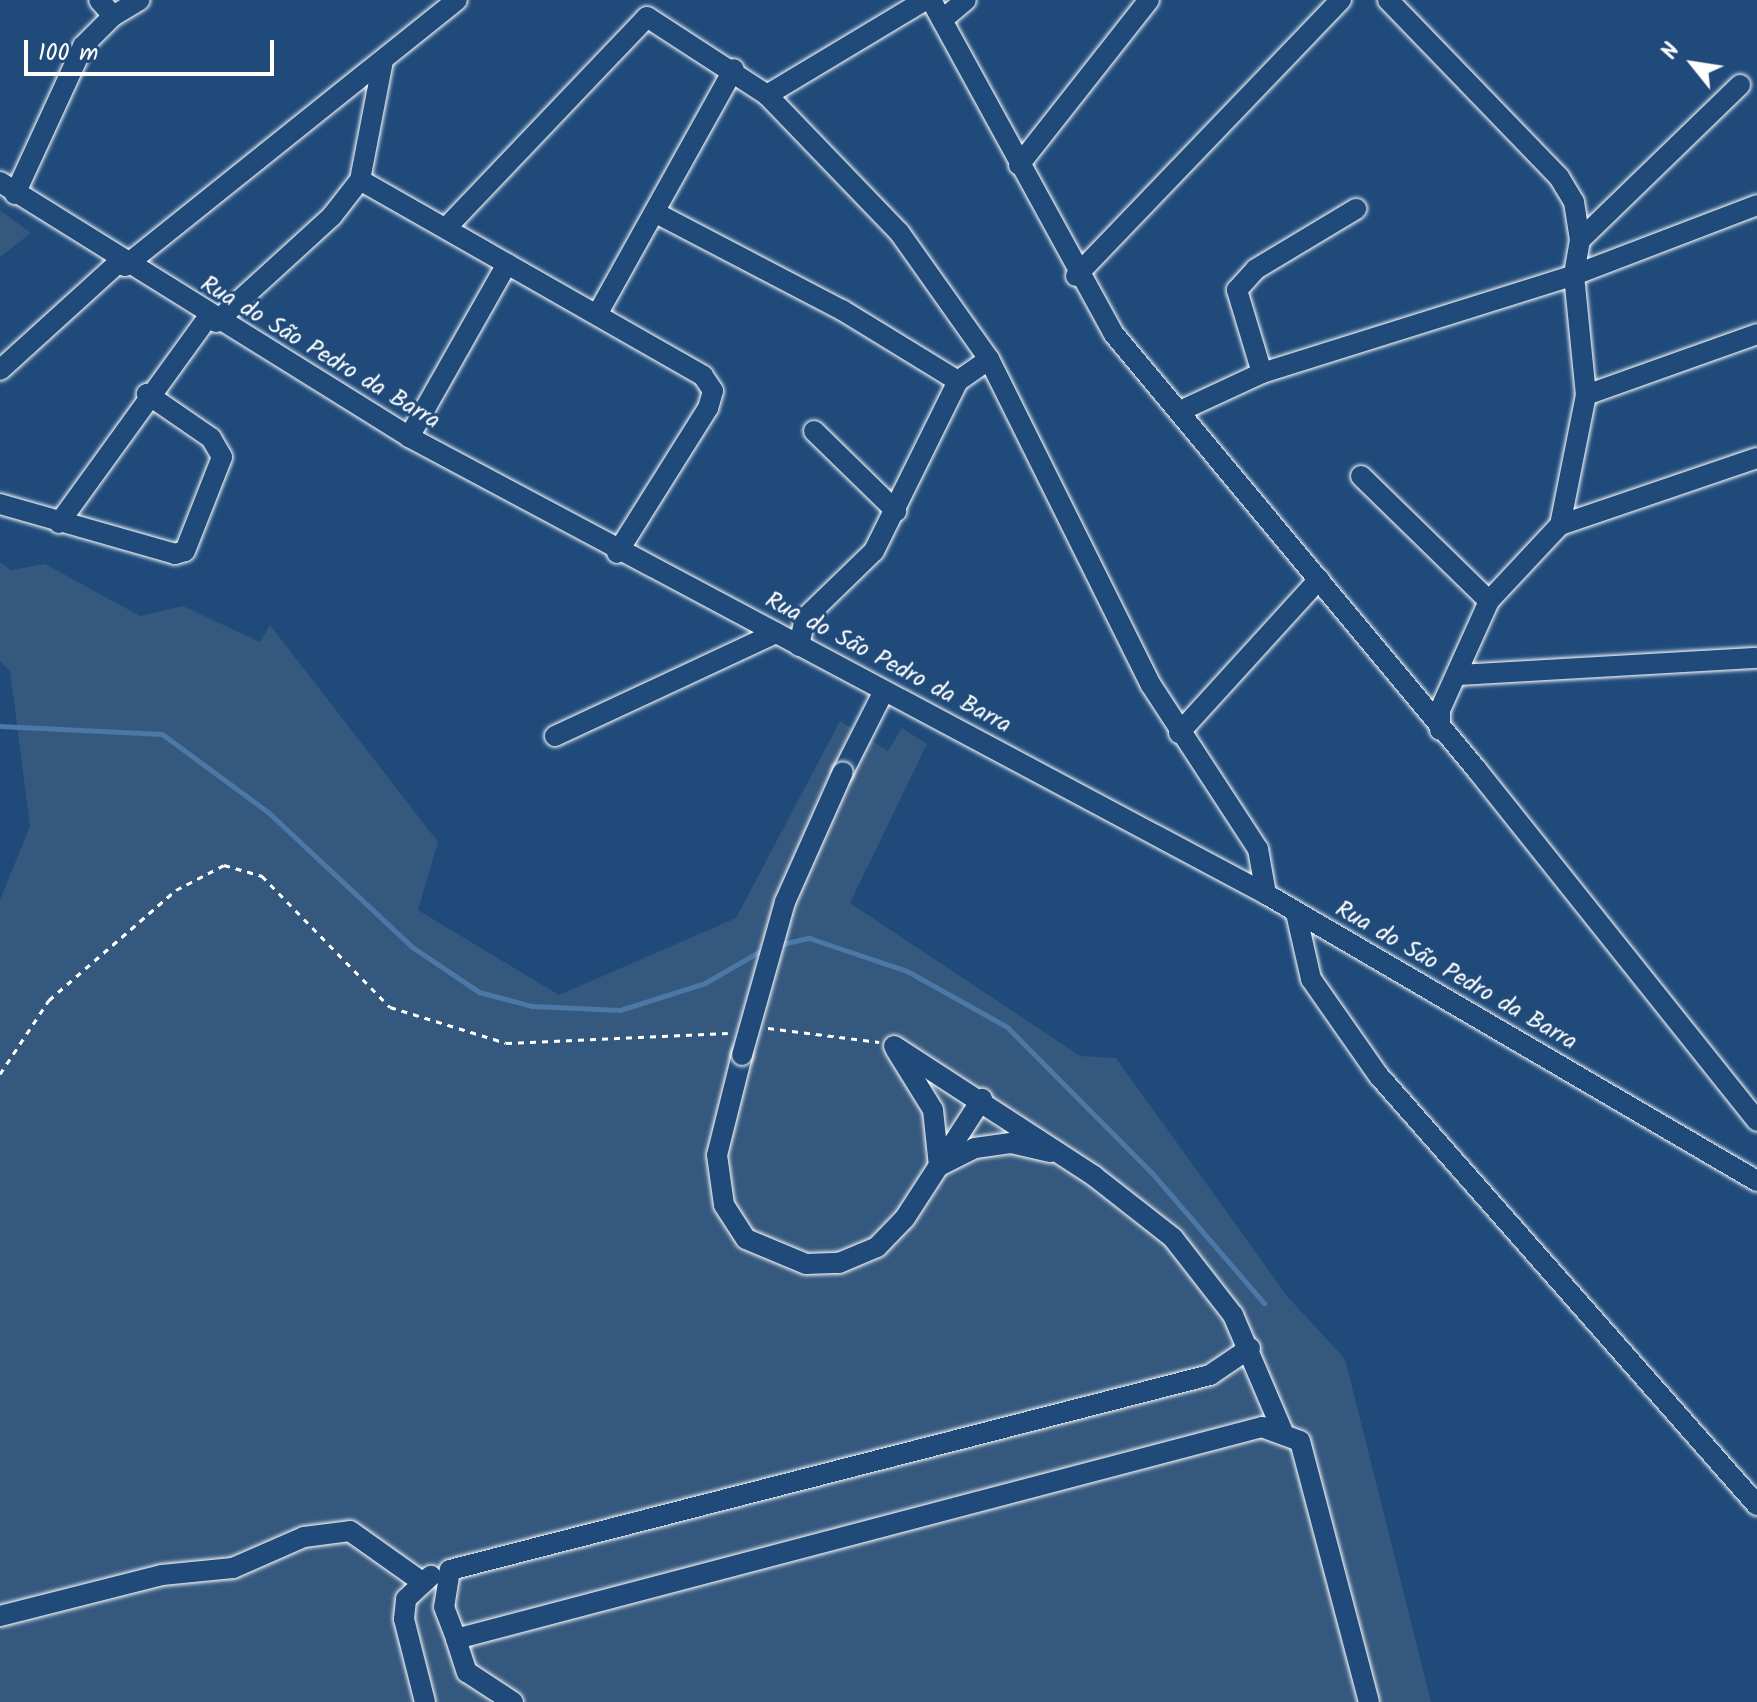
<!DOCTYPE html>
<html>
<head>
<meta charset="utf-8">
<style>
	body { margin:0 }
	#map { position:relative; width:1757px; height:1702px; overflow:hidden; background:#1f4a7a; font-family:Kalam,sans-serif }
	div>[style] { position:absolute }
	.built>* { inset:0; background:#35587e }
	.stream>* { height:5px; margin:-2.5px; padding:0 2.5px; transform-origin:2.5px; border-radius:2.5px; background:#4b78a6 }
	.path>* { height:3px; margin-top:-1.5px; transform-origin:0; background:repeating-linear-gradient(90deg,#fff 0 6px,transparent 0 12px) }
	.roads { filter:drop-shadow(0 0 2px #fff) drop-shadow(0 0 2px #fff) }
	.minor>* { height:20px; margin:-10px; padding:0 10px; transform-origin:10px; border-radius:10px; background:#1f4a7a }
	.bridges { filter:drop-shadow(0 0 2px #fff) drop-shadow(0 0 2px #fff) }
	.minor-bridge>* { height:20px; margin:-10px; padding:0 10px; transform-origin:10px; border-radius:10px; background:#1f4a7a }
	span { translate:-50% -50%; white-space:nowrap; text-align:center; line-height:1.15; -webkit-text-stroke:6px #1f4a7a; paint-order:stroke }
	.street-label { font-size:24px; color:#fff }
	.north { position:absolute; left:1653px; top:24px; width:80px; height:80px; -webkit-text-stroke:6px #1f4a7a; paint-order:stroke; rotate:300deg; font-size:22px; font-weight:700; line-height:32px; text-align:center; color:#fff }
	.north::after { content:''; display:block; margin:auto; width:28px; height:36px; background:#fff; clip-path:polygon(50% 0,100% 100%,50% 72%,0 100%) }
	.scale { position:absolute; left:24px; top:40px; width:250px; height:36px; box-sizing:border-box; border:4px solid #fff; border-top:0; padding-left:10px; font-size:24px; line-height:28px; white-space:nowrap; color:#fff; -webkit-text-stroke:6px #1f4a7a; paint-order:stroke }
</style>
</head>
<body>
<div id="map">
	<div class="built">
		<div style="clip-path:polygon(0 210px,31px 233px,0 257px)"></div>
		<div style="clip-path:polygon(0 562px,11px 570px,45px 564px,140px 616px,183px 606px,260px 642px,270px 625px,438px 842px,418px 910px,559px 995px,736px 918px,840px 721px,888px 751px,902px 728px,927px 744px,850px 903px,1080px 1056px,1116px 1058px,1287px 1296px,1345px 1359px,1431px 1702px,0 1702px,0 900px,30px 826px,10px 671px,0 661px)"></div>
	</div>
	<div class="stream">
		<div style="left:0;top:726px;width:162px;rotate:2.8deg"></div>
		<div style="left:162px;top:734px;width:133px;rotate:36.4deg"></div>
		<div style="left:269px;top:813px;width:196px;rotate:43.1deg"></div>
		<div style="left:412px;top:947px;width:81px;rotate:33.9deg"></div>
		<div style="left:479px;top:992px;width:55px;rotate:14.8deg"></div>
		<div style="left:532px;top:1006px;width:88px;rotate:2.6deg"></div>
		<div style="left:620px;top:1010px;width:89px;rotate:-17.6deg"></div>
		<div style="left:705px;top:983px;width:68px;rotate:-30deg"></div>
		<div style="left:778px;top:945px;width:32px;rotate:-13deg"></div>
		<div style="left:809px;top:938px;width:103px;rotate:18.6deg"></div>
		<div style="left:907px;top:971px;width:115px;rotate:29.2deg"></div>
		<div style="left:1007px;top:1027px;width:206px;rotate:45.2deg"></div>
		<div style="left:1152px;top:1173px;width:172px;rotate:49.3deg"></div>
	</div>
	<div class="path">
		<div style="left:768px;top:1028px;width:112px;rotate:7.2deg"></div>
		<div style="left:0;top:1074px;width:89px;rotate:-56.5deg"></div>
		<div style="left:49px;top:1000px;width:168px;rotate:-40.9deg"></div>
		<div style="left:176px;top:890px;width:54px;rotate:-27.5deg"></div>
		<div style="left:224px;top:865px;width:40px;rotate:16deg"></div>
		<div style="left:262px;top:876px;width:183px;rotate:45.7deg"></div>
		<div style="left:390px;top:1007px;width:121px;rotate:17.2deg"></div>
		<div style="left:506px;top:1043px;width:222px;rotate:-2.6deg"></div>
	</div>
	<div class="roads">
		<div class="minor">
			<div style="left:931px;top:0;width:379px;rotate:61.3deg"></div>
			<div style="left:1113px;top:333px;width:569px;rotate:50.21deg"></div>
			<div style="left:1477px;top:770px;width:449px;rotate:51.4deg"></div>
			<div style="left:1388px;top:0;width:246px;rotate:46deg"></div>
			<div style="left:1559px;top:177px;width:29px;rotate:59deg"></div>
			<div style="left:1574px;top:202px;width:38px;rotate:81deg"></div>
			<div style="left:1580px;top:240px;width:36px;rotate:100deg"></div>
			<div style="left:1574px;top:275px;width:121px;rotate:84.3deg"></div>
			<div style="left:1586px;top:395px;width:133px;rotate:101.3deg"></div>
			<div style="left:1560px;top:525px;width:104px;rotate:133.1deg"></div>
			<div style="left:1489px;top:601px;width:120px;rotate:114.2deg"></div>
			<div style="left:1440px;top:710px;width:20px;rotate:90deg"></div>
			<div style="left:113px;top:16px;width:31px;rotate:-31deg"></div>
			<div style="left:942px;top:20px;width:31px;rotate:-40deg"></div>
			<div style="left:767px;top:95px;width:184px;rotate:-31deg"></div>
			<div style="left:1019px;top:165px;width:210px;rotate:-51.8deg"></div>
			<div style="left:360px;top:180px;width:395px;rotate:29.7deg"></div>
			<div style="left:703px;top:376px;width:18px;rotate:56deg"></div>
			<div style="left:713px;top:391px;width:18px;rotate:106deg"></div>
			<div style="left:708px;top:408px;width:171px;rotate:122.1deg"></div>
			<div style="left:0;top:182px;width:482px;rotate:31.9deg"></div>
			<div style="left:409px;top:437px;width:971px;rotate:28.07deg"></div>
			<div style="left:1266px;top:894px;width:569px;rotate:30.31deg"></div>
			<div style="left:15px;top:194px;width:163px;rotate:-65.3deg"></div>
			<div style="left:83px;top:46px;width:42px;rotate:-45deg"></div>
			<div style="left:113px;top:16px;width:21px;rotate:-131deg"></div>
			<div style="left:658px;top:214px;width:208px;rotate:27.6deg"></div>
			<div style="left:842px;top:310px;width:136px;rotate:31.5deg"></div>
			<div style="left:446px;top:228px;width:291px;rotate:-46.4deg"></div>
			<div style="left:647px;top:17px;width:143px;rotate:33deg"></div>
			<div style="left:767px;top:95px;width:190px;rotate:46.1deg"></div>
			<div style="left:899px;top:232px;width:156px;rotate:54.7deg"></div>
			<div style="left:989px;top:359px;width:364px;rotate:63.6deg"></div>
			<div style="left:1151px;top:685px;width:196px;rotate:56.9deg"></div>
			<div style="left:1258px;top:849px;width:46px;rotate:79.9deg"></div>
			<div style="left:1580px;top:240px;width:223px;rotate:-44.1deg"></div>
			<div style="left:125px;top:266px;width:425px;rotate:-38.7deg"></div>
			<div style="left:1076px;top:276px;width:383px;rotate:-46.2deg"></div>
			<div style="left:598px;top:313px;width:279px;rotate:-60.9deg"></div>
			<div style="left:216px;top:322px;width:157px;rotate:-42.4deg"></div>
			<div style="left:332px;top:216px;width:46px;rotate:-52.1deg"></div>
			<div style="left:360px;top:180px;width:121px;rotate:-79.1deg"></div>
			<div style="left:0;top:370px;width:161px;rotate:-42.2deg"></div>
			<div style="left:1262px;top:373px;width:87px;rotate:-106.8deg"></div>
			<div style="left:1237px;top:290px;width:28px;rotate:-48deg"></div>
			<div style="left:1256px;top:269px;width:117px;rotate:-31deg"></div>
			<div style="left:1586px;top:395px;width:182px;rotate:-19.6deg"></div>
			<div style="left:1180px;top:411px;width:90px;rotate:-24.9deg"></div>
			<div style="left:1262px;top:373px;width:327px;rotate:-17.4deg"></div>
			<div style="left:1574px;top:275px;width:196px;rotate:-20.9deg"></div>
			<div style="left:814px;top:431px;width:115px;rotate:44.3deg"></div>
			<div style="left:409px;top:437px;width:199px;rotate:-60.5deg"></div>
			<div style="left:1361px;top:476px;width:179px;rotate:44.3deg"></div>
			<div style="left:0;top:504px;width:182px;rotate:15.9deg"></div>
			<div style="left:175px;top:554px;width:10px;rotate:-17deg"></div>
			<div style="left:185px;top:551px;width:101px;rotate:-68.5deg"></div>
			<div style="left:222px;top:457px;width:22px;rotate:-120deg"></div>
			<div style="left:211px;top:438px;width:78px;rotate:-145.5deg"></div>
			<div style="left:59px;top:523px;width:254px;rotate:-54.1deg"></div>
			<div style="left:1560px;top:525px;width:208px;rotate:-18.8deg"></div>
			<div style="left:799px;top:646px;width:29px;rotate:-78deg"></div>
			<div style="left:805px;top:618px;width:96px;rotate:-44.2deg"></div>
			<div style="left:874px;top:551px;width:190px;rotate:-63.7deg"></div>
			<div style="left:958px;top:381px;width:38px;rotate:-35deg"></div>
			<div style="left:1460px;top:675px;width:297px;rotate:-3.3deg"></div>
			<div style="left:1179px;top:733px;width:208px;rotate:-47.7deg"></div>
			<div style="left:555px;top:736px;width:244px;rotate:-25deg"></div>
			<div style="left:843px;top:772px;width:91px;rotate:-63.2deg"></div>
			<div style="left:1296px;top:913px;width:68px;rotate:77.2deg"></div>
			<div style="left:1311px;top:979px;width:118px;rotate:55deg"></div>
			<div style="left:1379px;top:1076px;width:572px;rotate:48.62deg"></div>
			<div style="left:894px;top:1046px;width:239px;rotate:33deg"></div>
			<div style="left:1094px;top:1176px;width:100px;rotate:38.1deg"></div>
			<div style="left:1173px;top:1238px;width:98px;rotate:52.1deg"></div>
			<div style="left:1233px;top:1315px;width:125px;rotate:66.9deg"></div>
			<div style="left:896px;top:1050px;width:70px;rotate:58.3deg"></div>
			<div style="left:933px;top:1110px;width:56px;rotate:83.9deg"></div>
			<div style="left:742px;top:1055px;width:103px;rotate:104deg"></div>
			<div style="left:717px;top:1155px;width:50px;rotate:82deg"></div>
			<div style="left:724px;top:1205px;width:40px;rotate:57.1deg"></div>
			<div style="left:746px;top:1239px;width:65px;rotate:22.6deg"></div>
			<div style="left:806px;top:1264px;width:33px;rotate:-2deg"></div>
			<div style="left:839px;top:1263px;width:41px;rotate:-22.8deg"></div>
			<div style="left:877px;top:1247px;width:40px;rotate:-46deg"></div>
			<div style="left:905px;top:1218px;width:142px;rotate:-57.1deg"></div>
			<div style="left:939px;top:1166px;width:40px;rotate:-26.6deg"></div>
			<div style="left:975px;top:1148px;width:36px;rotate:-8deg"></div>
			<div style="left:1011px;top:1143px;width:40px;rotate:13deg"></div>
			<div style="left:1250px;top:1348px;width:48px;rotate:146deg"></div>
			<div style="left:1210px;top:1375px;width:785px;rotate:165.61deg"></div>
			<div style="left:450px;top:1570px;width:37px;rotate:99deg"></div>
			<div style="left:444px;top:1607px;width:34px;rotate:69deg"></div>
			<div style="left:456px;top:1639px;width:833px;rotate:-14.74deg"></div>
			<div style="left:1262px;top:1427px;width:40px;rotate:20.2deg"></div>
			<div style="left:1300px;top:1441px;width:270px;rotate:75.2deg"></div>
			<div style="left:0;top:1616px;width:167px;rotate:-14.2deg"></div>
			<div style="left:162px;top:1575px;width:71px;rotate:-5.6deg"></div>
			<div style="left:233px;top:1568px;width:77px;rotate:-23.6deg"></div>
			<div style="left:304px;top:1537px;width:46px;rotate:-7.4deg"></div>
			<div style="left:350px;top:1531px;width:88px;rotate:35.3deg"></div>
			<div style="left:456px;top:1639px;width:35px;rotate:72deg"></div>
			<div style="left:467px;top:1672px;width:55px;rotate:33.1deg"></div>
			<div style="left:425px;top:1702px;width:86px;rotate:-104.2deg"></div>
			<div style="left:404px;top:1619px;width:20px;rotate:-84deg"></div>
			<div style="left:406px;top:1599px;width:34px;rotate:-43deg"></div>
		</div>
	</div>
	<div class="bridges">
		<div class="minor-bridge">
			<div style="left:742px;top:1055px;width:159px;rotate:-74.3deg"></div>
			<div style="left:785px;top:902px;width:142px;rotate:-66deg"></div>
		</div>
	</div>
	<div class="street-label">
		<span style="left:320px;top:353px;rotate:31deg">Rua do São Pedro da Barra</span>
		<span style="left:888px;top:663px;rotate:28deg">Rua do São Pedro da Barra</span>
		<span style="left:1456px;top:976px;rotate:30deg">Rua do São Pedro da Barra</span>
	</div>
	<div class="north">N</div>
	<div class="scale">100 m</div>
</div>
</body>
</html>
